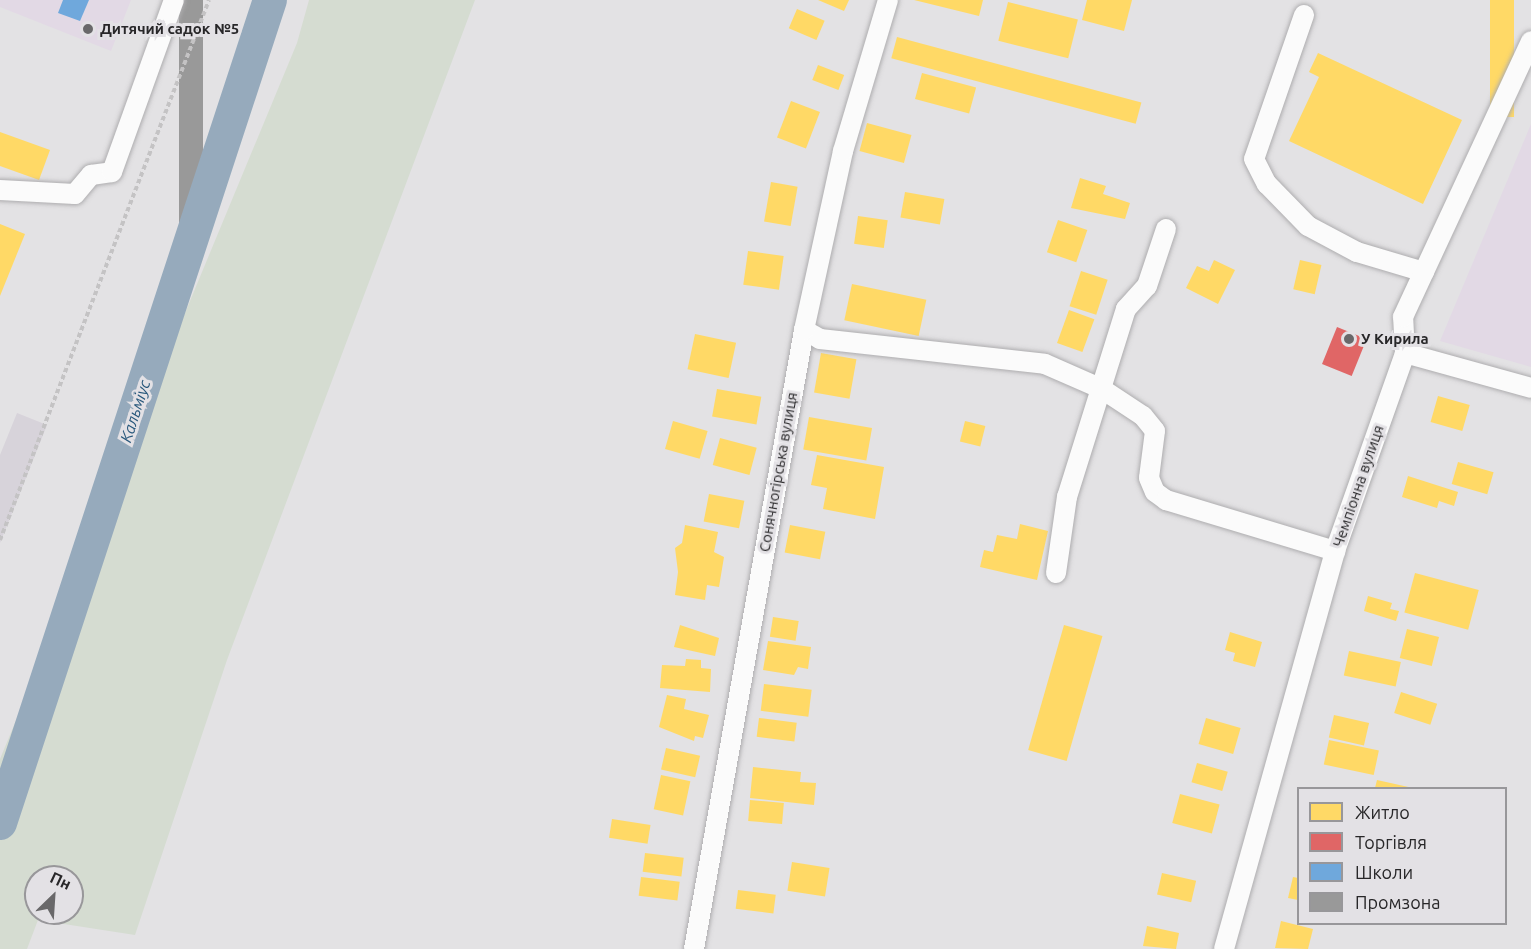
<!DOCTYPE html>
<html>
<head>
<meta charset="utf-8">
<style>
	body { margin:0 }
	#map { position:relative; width:1531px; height:949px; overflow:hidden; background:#e3e2e4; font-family:Ubuntu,sans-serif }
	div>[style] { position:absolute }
	.built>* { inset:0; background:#d7d3da }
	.education>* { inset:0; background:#e2d9e5 }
	.green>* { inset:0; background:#d5dcd1 }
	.homes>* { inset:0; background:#ffd966; transform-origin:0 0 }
	.shops>* { inset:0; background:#e06666; transform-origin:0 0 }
	.schools>* { inset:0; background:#6fa8dc }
	.industry>* { inset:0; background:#999; transform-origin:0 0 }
	.river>* { height:34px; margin:-17px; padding:0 17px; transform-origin:17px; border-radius:17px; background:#96aabc }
	.path>* { height:4px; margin-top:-2px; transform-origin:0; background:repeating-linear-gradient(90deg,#c4c3c4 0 4.5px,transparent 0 7.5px) }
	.roads { filter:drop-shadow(0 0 2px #aeadaf) drop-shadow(0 0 2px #aeadaf) }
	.minor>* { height:20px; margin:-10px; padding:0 10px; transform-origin:10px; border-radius:10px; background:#fbfbfb }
	.dots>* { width:16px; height:16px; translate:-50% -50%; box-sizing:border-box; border:3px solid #e3e1e5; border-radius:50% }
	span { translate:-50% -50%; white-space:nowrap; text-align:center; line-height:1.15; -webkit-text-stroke:6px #e3e1e5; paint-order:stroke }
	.poi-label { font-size:15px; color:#282729; font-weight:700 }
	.left { translate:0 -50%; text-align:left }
	.street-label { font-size:15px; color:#282729 }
	.water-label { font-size:16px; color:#27577b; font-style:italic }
	.legend { position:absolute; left:1297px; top:787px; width:210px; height:138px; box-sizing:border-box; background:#e3e1e5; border:2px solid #98979a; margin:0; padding:8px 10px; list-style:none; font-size:18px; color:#282729 }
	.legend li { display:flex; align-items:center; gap:12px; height:30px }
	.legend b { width:30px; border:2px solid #98979a }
	.north { position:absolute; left:24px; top:865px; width:60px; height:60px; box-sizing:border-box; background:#e3e1e5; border:2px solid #98979a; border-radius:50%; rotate:25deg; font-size:16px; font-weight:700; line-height:24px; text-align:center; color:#282729 }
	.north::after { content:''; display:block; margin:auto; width:21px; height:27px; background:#69686a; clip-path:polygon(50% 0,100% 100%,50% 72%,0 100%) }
</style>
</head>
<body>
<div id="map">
	<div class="built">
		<div style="clip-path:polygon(17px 413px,47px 425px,0 543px,0 455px)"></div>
	</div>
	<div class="education">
		<div style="clip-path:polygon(0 0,131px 0,111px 51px,0 7px)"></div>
		<div style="clip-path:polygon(1531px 124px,1531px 367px,1440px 341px)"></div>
	</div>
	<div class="green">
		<div style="clip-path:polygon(evenodd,309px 0,475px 0,227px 660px,135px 935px,38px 920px,27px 949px,0 949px,0 759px,297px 43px,309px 0,36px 877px,72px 877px,72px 913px,36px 913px,36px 877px)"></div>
	</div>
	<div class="homes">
		<div style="clip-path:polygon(818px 0,849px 0,844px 11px)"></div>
		<div style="clip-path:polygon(914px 0,983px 0,979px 16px)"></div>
		<div style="clip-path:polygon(1087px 0,1132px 0,1124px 31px,1082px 20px)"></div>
		<div style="left:1490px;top:0;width:24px;height:117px"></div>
		<div style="left:1008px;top:2px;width:72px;height:40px;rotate:14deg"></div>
		<div style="left:797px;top:9px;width:30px;height:21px;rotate:23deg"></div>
		<div style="left:897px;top:37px;width:253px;height:22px;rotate:15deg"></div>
		<div style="clip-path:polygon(1318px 53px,1462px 120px,1423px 204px,1289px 141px,1319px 77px,1309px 72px)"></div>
		<div style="left:818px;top:65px;width:28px;height:16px;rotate:21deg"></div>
		<div style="left:922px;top:73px;width:56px;height:27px;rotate:15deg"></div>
		<div style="left:791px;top:101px;width:31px;height:39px;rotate:21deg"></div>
		<div style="left:867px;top:123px;width:46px;height:29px;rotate:15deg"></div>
		<div style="clip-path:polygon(0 132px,50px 150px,39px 180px,0 166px)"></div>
		<div style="clip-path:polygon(1080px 178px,1106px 186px,1103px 194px,1130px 203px,1125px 219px,1071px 208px)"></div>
		<div style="left:771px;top:182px;width:27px;height:40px;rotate:10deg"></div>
		<div style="left:905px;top:192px;width:40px;height:26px;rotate:10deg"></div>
		<div style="left:858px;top:216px;width:30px;height:28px;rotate:8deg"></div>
		<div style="left:1058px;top:220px;width:31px;height:34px;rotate:19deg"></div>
		<div style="clip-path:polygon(0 224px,25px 234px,0 296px)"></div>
		<div style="left:748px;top:251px;width:36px;height:34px;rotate:8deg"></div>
		<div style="clip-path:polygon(1214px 260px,1235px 270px,1218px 304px,1186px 288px,1197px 266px,1209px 271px)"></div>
		<div style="left:1300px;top:260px;width:22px;height:30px;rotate:13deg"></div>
		<div style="left:1081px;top:271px;width:28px;height:37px;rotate:18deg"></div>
		<div style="left:852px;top:284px;width:76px;height:37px;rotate:12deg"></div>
		<div style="left:1069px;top:310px;width:27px;height:35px;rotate:20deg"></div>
		<div style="left:695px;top:334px;width:42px;height:36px;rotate:12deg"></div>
		<div style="left:821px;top:353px;width:36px;height:40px;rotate:10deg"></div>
		<div style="left:717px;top:389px;width:45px;height:28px;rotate:10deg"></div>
		<div style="left:1438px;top:396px;width:33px;height:27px;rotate:16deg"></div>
		<div style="left:809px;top:417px;width:64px;height:33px;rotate:10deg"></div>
		<div style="left:673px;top:421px;width:36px;height:29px;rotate:16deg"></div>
		<div style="left:965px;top:421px;width:21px;height:21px;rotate:14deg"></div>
		<div style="left:720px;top:438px;width:38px;height:28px;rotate:15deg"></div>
		<div style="clip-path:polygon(817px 455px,884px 467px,875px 519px,823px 509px,827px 488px,811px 485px)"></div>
		<div style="left:1458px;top:462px;width:37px;height:23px;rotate:16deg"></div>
		<div style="clip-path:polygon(1408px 476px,1458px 492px,1454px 506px,1439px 501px,1437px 508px,1402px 497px)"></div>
		<div style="left:709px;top:494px;width:36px;height:28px;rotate:11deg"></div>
		<div style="clip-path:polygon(1020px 524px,1048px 531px,1037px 580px,980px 567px,984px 550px,993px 552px,997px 535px,1017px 539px)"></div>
		<div style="clip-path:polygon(685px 525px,718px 532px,714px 552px,724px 557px,719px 587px,707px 585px,705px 600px,675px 595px,678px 572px,675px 548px,682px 543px)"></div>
		<div style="left:790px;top:525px;width:36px;height:28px;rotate:11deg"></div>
		<div style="left:1415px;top:573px;width:66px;height:41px;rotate:15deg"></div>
		<div style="clip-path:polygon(1368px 596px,1392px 603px,1390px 609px,1399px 611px,1396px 621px,1364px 611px)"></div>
		<div style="left:773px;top:617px;width:26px;height:20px;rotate:9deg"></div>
		<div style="clip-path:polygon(680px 625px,719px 638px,715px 656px,674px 647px)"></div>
		<div style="left:1064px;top:625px;width:40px;height:130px;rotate:16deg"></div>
		<div style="left:1407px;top:629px;width:33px;height:30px;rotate:14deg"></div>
		<div style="clip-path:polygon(1230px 632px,1262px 642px,1255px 667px,1233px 661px,1235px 653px,1225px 650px)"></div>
		<div style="clip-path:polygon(768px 641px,811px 647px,808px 669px,798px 667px,794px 675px,763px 670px)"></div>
		<div style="left:1349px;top:651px;width:53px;height:25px;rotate:12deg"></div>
		<div style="clip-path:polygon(686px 659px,701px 660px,701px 668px,711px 669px,710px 692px,660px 688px,662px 665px,685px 666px)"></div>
		<div style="left:764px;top:684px;width:48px;height:27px;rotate:7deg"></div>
		<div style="left:1401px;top:692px;width:38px;height:22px;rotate:18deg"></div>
		<div style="clip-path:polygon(667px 695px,686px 699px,684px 709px,709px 715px,703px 738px,695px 736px,694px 741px,659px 727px)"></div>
		<div style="left:1334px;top:715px;width:36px;height:23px;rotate:13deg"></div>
		<div style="left:759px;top:718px;width:38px;height:19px;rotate:7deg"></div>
		<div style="left:1206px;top:718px;width:36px;height:27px;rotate:16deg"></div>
		<div style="left:1329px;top:740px;width:51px;height:25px;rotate:12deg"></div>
		<div style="left:666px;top:748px;width:35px;height:22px;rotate:13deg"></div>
		<div style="left:1197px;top:763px;width:32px;height:20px;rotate:16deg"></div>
		<div style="clip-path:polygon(753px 767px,801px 772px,800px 782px,816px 783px,814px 805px,750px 798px)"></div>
		<div style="left:661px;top:775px;width:30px;height:35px;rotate:12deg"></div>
		<div style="clip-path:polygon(1377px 780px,1413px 788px,1375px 788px)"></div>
		<div style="left:1180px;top:794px;width:41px;height:30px;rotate:15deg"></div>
		<div style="left:750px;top:800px;width:34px;height:21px;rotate:5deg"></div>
		<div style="left:612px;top:819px;width:39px;height:19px;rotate:9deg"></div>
		<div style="left:645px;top:853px;width:39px;height:19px;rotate:7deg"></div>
		<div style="left:792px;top:862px;width:38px;height:29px;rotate:9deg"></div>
		<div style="left:1162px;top:873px;width:35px;height:22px;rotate:13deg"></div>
		<div style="left:641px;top:877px;width:39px;height:19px;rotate:7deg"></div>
		<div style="clip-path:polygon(1293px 877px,1298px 878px,1298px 900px,1288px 898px)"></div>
		<div style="left:738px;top:890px;width:38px;height:19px;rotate:7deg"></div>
		<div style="clip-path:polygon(1281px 921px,1313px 929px,1308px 949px,1275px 948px)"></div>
		<div style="clip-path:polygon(1147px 926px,1179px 933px,1176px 949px,1143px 946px)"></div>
	</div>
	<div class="shops">
		<div style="left:1337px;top:327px;width:32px;height:40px;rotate:22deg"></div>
	</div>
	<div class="schools">
		<div style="clip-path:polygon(63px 0,89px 0,80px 21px,58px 13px)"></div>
	</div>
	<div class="industry">
		<div style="left:179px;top:0;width:24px;height:257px"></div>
	</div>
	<div class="river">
		<div style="left:0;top:823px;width:866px;rotate:-71.84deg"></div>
	</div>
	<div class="path">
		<div style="left:0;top:540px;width:579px;rotate:-68.84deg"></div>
	</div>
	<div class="roads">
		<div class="minor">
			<div style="left:1304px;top:15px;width:152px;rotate:109.1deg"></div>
			<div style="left:1254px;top:159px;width:28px;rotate:63deg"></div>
			<div style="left:1267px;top:184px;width:59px;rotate:45.7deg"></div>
			<div style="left:1308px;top:226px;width:55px;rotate:28deg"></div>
			<div style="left:1357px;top:252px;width:70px;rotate:16.6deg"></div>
			<div style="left:0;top:190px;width:75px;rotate:3.1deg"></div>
			<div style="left:75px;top:194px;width:25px;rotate:-50deg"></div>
			<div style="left:91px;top:175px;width:21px;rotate:-8deg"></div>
			<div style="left:112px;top:172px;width:183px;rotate:-70.2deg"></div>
			<div style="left:804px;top:330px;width:18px;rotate:29deg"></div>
			<div style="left:820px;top:339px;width:226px;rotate:6.3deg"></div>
			<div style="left:1045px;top:364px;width:62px;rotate:23.7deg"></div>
			<div style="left:1102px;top:389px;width:49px;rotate:33.4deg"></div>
			<div style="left:1143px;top:416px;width:19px;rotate:51deg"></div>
			<div style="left:1155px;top:431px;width:47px;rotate:97.3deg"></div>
			<div style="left:1149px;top:478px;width:15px;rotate:67deg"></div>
			<div style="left:1155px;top:492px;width:14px;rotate:36deg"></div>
			<div style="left:1166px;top:500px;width:177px;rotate:16.8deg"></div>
			<div style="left:1405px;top:353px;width:131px;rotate:15.5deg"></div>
			<div style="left:1056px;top:573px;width:77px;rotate:-81.8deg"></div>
			<div style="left:1067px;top:497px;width:197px;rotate:-72.6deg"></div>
			<div style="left:1126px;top:309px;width:31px;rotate:-48deg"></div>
			<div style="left:1147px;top:286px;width:60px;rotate:-71.6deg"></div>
			<div style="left:694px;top:949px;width:629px;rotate:-79.92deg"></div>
			<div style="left:804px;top:330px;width:183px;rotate:-77.7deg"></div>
			<div style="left:843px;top:151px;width:158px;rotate:-73.4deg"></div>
			<div style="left:1224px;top:949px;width:413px;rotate:-74.4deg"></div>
			<div style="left:1335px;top:551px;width:210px;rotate:-70.5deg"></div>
			<div style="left:1405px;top:353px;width:36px;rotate:-93deg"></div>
			<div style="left:1403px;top:317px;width:304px;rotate:-65.1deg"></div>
		</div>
	</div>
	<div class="dots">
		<div style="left:88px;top:29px;background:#69686a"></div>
		<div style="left:1349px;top:339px;background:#69686a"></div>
	</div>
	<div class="poi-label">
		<span class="left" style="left:100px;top:29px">Дитячий садок №5</span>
		<span class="left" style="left:1361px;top:339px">У Кирила</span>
	</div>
	<div class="street-label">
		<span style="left:778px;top:472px;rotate:-80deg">Сонячногірська вулиця</span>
		<span style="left:1358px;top:486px;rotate:-71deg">Чемпіонна вулиця</span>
	</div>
	<div class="water-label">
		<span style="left:135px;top:411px;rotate:-72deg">Кальміус</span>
	</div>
	<ul class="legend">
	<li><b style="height:16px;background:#ffd966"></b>Житло</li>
	<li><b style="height:16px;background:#e06666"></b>Торгівля</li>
	<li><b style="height:16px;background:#6fa8dc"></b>Школи</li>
	<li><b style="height:16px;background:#999"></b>Промзона</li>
	</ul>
	<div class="north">Пн</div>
</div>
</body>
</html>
